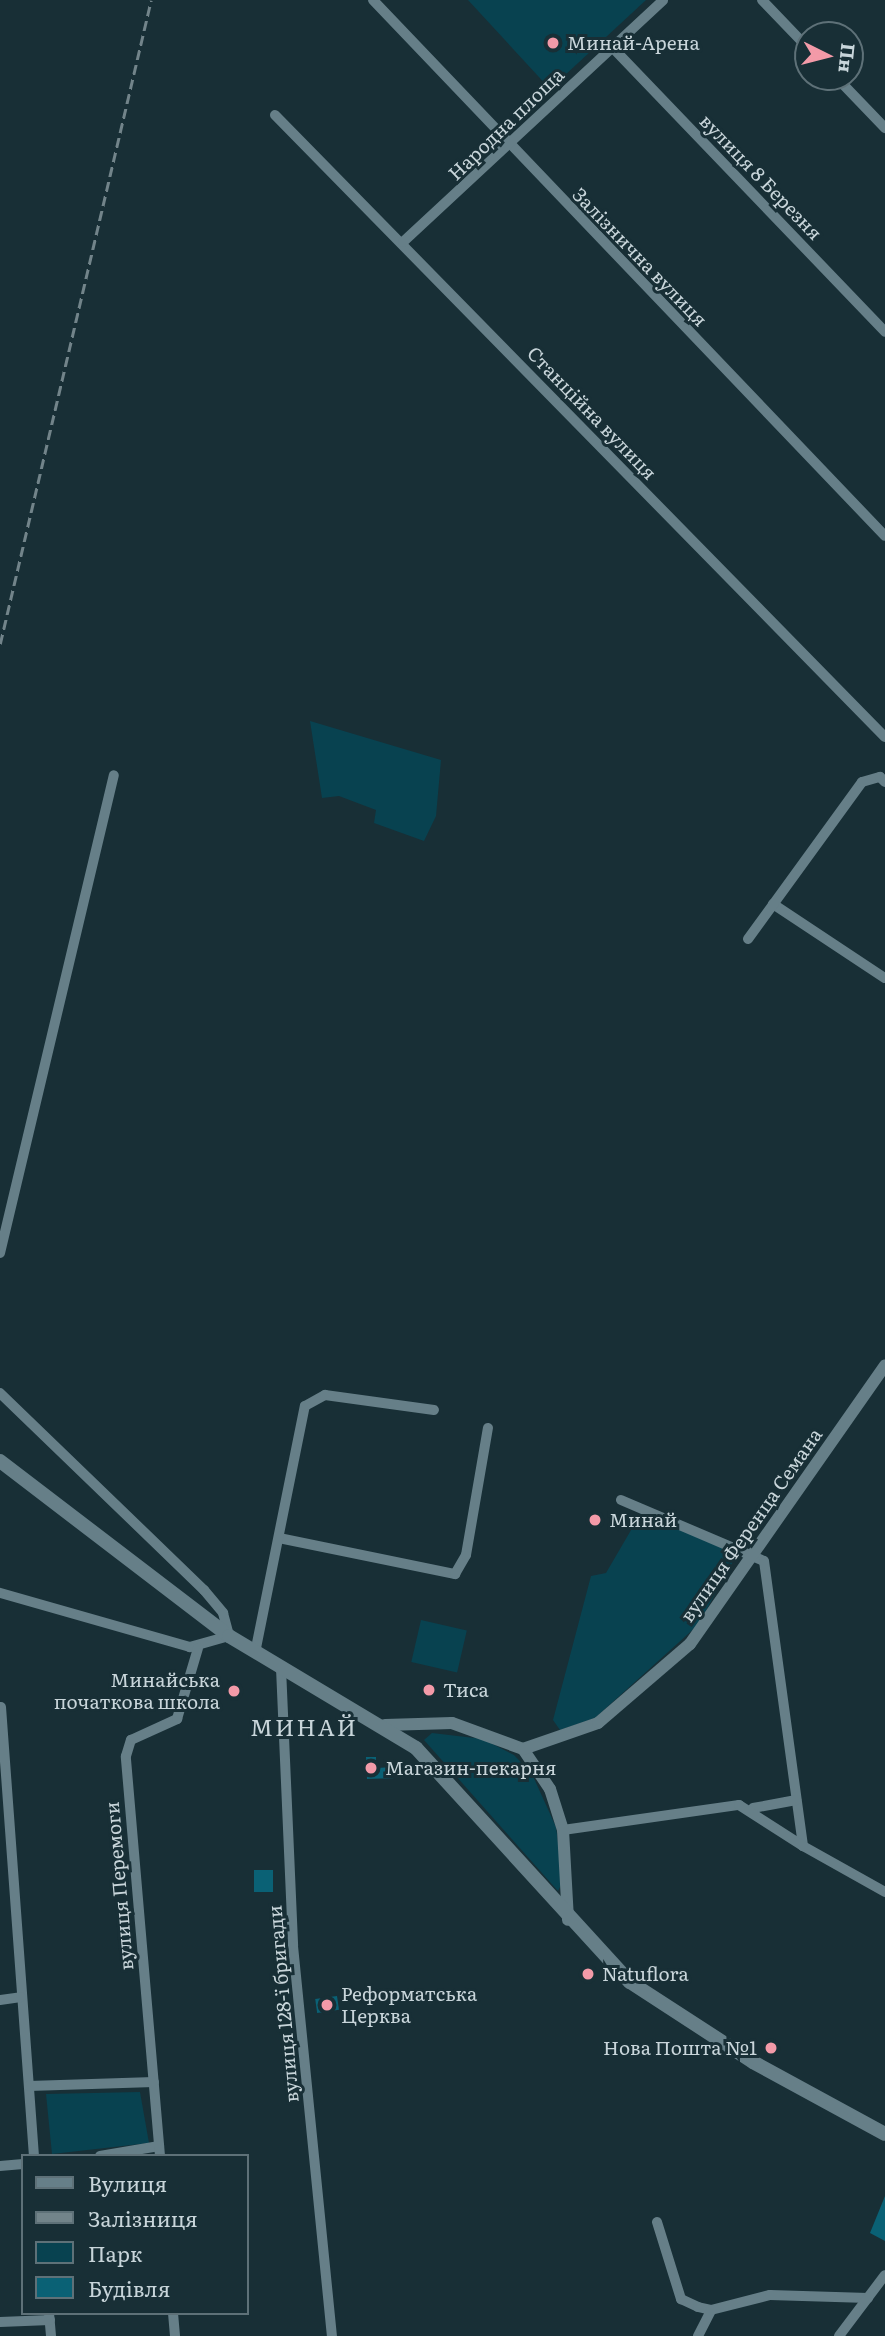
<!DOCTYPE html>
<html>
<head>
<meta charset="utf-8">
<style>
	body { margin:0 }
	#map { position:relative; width:885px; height:2336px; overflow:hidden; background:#182f36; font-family:Literata,serif }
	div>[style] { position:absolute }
	.green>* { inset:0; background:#084250; transform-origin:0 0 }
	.building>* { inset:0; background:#0a6175; transform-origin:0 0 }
	.minor>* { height:10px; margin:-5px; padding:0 5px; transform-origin:5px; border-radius:5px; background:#667f88 }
	.tertiary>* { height:12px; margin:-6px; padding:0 6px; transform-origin:6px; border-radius:6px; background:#667f88 }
	.secondary>* { height:14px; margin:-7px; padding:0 7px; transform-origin:7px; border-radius:7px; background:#667f88 }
	.rail>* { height:2.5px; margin-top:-1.25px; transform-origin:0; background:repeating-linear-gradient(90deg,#72848a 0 10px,transparent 0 15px) }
	.dots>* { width:19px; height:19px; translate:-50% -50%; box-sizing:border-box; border:4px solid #182f36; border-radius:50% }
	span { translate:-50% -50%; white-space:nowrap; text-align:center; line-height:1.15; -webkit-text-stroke:6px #182f36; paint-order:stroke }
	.poi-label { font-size:19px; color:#c8d5da }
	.left { translate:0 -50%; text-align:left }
	.right { translate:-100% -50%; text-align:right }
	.street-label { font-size:19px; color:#c8d5da }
	.quarter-label { font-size:23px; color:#c8d5da; letter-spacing:2px }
	.legend { position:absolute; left:21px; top:2154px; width:228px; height:161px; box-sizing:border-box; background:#182f36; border:2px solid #5e7178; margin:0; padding:9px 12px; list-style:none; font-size:21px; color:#c8d5da }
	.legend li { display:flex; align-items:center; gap:14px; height:35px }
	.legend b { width:35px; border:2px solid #5e7178 }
	.north { position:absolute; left:794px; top:21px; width:70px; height:70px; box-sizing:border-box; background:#182f36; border:2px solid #5e7178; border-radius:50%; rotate:96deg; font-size:19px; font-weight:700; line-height:28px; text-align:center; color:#c8d5da }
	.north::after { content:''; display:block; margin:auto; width:24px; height:32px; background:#f39aa8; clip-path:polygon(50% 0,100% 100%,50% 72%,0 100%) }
</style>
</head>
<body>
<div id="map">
	<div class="green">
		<div style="clip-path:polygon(468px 0,646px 0,550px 89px)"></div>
		<div style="clip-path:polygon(310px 721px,441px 760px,436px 816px,424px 841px,374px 823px,376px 810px,339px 796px,322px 798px)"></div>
		<div style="clip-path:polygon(641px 1513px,724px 1545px,736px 1556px,698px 1625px,595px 1718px,560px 1730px,553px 1720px,591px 1576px,606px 1573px)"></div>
		<div style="left:421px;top:1620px;width:47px;height:43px;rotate:13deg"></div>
		<div style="clip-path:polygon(432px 1733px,483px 1739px,514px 1755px,532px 1774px,556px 1827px,563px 1881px,558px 1891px,424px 1740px)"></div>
		<div style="clip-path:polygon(140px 2092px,149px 2143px,52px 2154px,46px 2094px)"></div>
	</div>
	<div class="building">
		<div style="clip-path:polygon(366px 1757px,376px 1757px,376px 1768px,396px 1767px,396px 1778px,367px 1779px)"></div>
		<div style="left:254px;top:1870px;width:19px;height:22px"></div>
		<div style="left:337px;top:1996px;width:14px;height:22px;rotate:82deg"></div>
		<div style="clip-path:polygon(885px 2196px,885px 2241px,870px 2233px)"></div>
	</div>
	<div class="minor">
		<div style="left:373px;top:0;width:741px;rotate:46.31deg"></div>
		<div style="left:762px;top:0;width:66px;rotate:46.2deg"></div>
		<div style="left:611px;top:46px;width:396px;rotate:46.2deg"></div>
		<div style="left:836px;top:77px;width:71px;rotate:46.1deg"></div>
		<div style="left:275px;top:115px;width:871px;rotate:45.56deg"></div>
		<div style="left:403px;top:242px;width:355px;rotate:-42.9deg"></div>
		<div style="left:773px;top:904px;width:134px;rotate:33.5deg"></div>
		<div style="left:748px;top:939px;width:194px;rotate:-54deg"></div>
		<div style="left:862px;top:782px;width:19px;rotate:-16deg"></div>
		<div style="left:880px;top:777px;width:7px;rotate:45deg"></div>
		<div style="left:0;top:1253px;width:491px;rotate:-76.6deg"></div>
		<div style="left:0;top:1393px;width:284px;rotate:44deg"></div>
		<div style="left:204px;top:1590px;width:30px;rotate:50deg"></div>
		<div style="left:223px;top:1613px;width:24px;rotate:75deg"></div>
		<div style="left:229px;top:1636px;width:41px;rotate:164.2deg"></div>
		<div style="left:190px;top:1647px;width:198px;rotate:-164.1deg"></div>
		<div style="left:621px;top:1500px;width:155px;rotate:23.1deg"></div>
		<div style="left:764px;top:1561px;width:288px;rotate:82.2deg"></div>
		<div style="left:803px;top:1846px;width:94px;rotate:29.3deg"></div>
		<div style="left:279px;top:1538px;width:180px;rotate:11.6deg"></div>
		<div style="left:455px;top:1574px;width:22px;rotate:-60deg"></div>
		<div style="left:466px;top:1555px;width:129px;rotate:-80.2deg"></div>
		<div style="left:255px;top:1653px;width:252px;rotate:-78.6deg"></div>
		<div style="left:305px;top:1406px;width:23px;rotate:-29deg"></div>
		<div style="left:325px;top:1395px;width:110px;rotate:7.8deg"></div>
		<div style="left:281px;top:1668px;width:278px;rotate:87.5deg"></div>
		<div style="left:293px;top:1946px;width:392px;rotate:84.3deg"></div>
		<div style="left:1px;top:1707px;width:450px;rotate:85.8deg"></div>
		<div style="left:753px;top:1808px;width:44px;rotate:-10.5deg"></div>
		<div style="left:563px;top:1830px;width:178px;rotate:-8.1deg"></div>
		<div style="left:739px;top:1805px;width:76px;rotate:32.6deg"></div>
		<div style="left:0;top:2000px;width:21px;rotate:-8deg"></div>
		<div style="left:29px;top:2086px;width:125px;rotate:-1.8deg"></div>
		<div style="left:100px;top:2156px;width:60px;rotate:-9.6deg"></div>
		<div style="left:160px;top:2156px;width:401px;rotate:-94.9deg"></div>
		<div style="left:126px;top:1756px;width:17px;rotate:-73deg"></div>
		<div style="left:131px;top:1740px;width:51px;rotate:-24.5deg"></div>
		<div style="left:177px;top:1719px;width:74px;rotate:-73.5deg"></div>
		<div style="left:0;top:2166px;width:23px;rotate:-5deg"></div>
		<div style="left:657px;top:2222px;width:81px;rotate:72.7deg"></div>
		<div style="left:681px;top:2299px;width:19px;rotate:25deg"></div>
		<div style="left:698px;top:2307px;width:13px;rotate:13deg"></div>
		<div style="left:711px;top:2310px;width:61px;rotate:-14.3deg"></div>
		<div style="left:770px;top:2295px;width:98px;rotate:1.8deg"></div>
		<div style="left:49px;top:2313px;width:23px;rotate:85deg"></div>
		<div style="left:173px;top:2313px;width:23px;rotate:85deg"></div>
		<div style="left:0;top:2322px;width:50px;rotate:-2.3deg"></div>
		<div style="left:698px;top:2336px;width:29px;rotate:-63deg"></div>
		<div style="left:839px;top:2336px;width:76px;rotate:-53deg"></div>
	</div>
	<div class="tertiary">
		<div style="left:385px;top:1725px;width:67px;rotate:-1.7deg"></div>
		<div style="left:452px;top:1723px;width:76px;rotate:20.1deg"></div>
		<div style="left:523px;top:1749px;width:48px;rotate:56deg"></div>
		<div style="left:550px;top:1789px;width:43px;rotate:72.4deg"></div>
		<div style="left:563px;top:1830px;width:90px;rotate:86.8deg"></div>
		<div style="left:523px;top:1749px;width:79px;rotate:-19.1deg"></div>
		<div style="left:598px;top:1723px;width:121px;rotate:-40.7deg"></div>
		<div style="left:690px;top:1644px;width:340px;rotate:-55deg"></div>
	</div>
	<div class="secondary">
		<div style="left:0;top:1461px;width:288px;rotate:37.4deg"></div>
		<div style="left:229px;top:1636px;width:218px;rotate:30.9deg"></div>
		<div style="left:416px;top:1748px;width:317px;rotate:47.6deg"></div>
		<div style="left:630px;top:1982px;width:147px;rotate:33deg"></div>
		<div style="left:753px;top:2062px;width:150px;rotate:28.6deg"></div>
	</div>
	<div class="rail">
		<div style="left:0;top:644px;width:661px;rotate:-76.8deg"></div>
	</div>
	<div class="dots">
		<div style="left:553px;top:43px;background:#f39aa8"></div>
		<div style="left:595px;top:1520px;background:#f39aa8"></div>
		<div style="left:429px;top:1690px;background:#f39aa8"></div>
		<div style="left:234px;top:1691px;background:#f39aa8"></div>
		<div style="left:371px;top:1768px;background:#f39aa8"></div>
		<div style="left:588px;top:1974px;background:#f39aa8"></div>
		<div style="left:327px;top:2005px;background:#f39aa8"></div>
		<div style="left:771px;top:2048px;background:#f39aa8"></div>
	</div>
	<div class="poi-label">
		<span class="left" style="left:567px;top:43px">Минай-Арена</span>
		<span class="left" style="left:609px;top:1520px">Минай</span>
		<span class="right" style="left:220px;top:1691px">Минайська<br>початкова школа</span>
		<span class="left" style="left:443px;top:1690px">Тиса</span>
		<span class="left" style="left:385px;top:1768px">Магазин-пекарня</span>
		<span class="left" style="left:602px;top:1974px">Natuflora</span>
		<span class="left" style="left:341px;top:2005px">Реформатська<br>Церква</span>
		<span class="right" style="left:757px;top:2048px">Нова Пошта №1</span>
	</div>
	<div class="street-label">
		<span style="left:506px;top:124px;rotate:-44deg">Народна площа</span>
		<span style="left:761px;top:177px;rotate:46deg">вулиця 8 Березня</span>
		<span style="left:640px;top:257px;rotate:46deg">Залізнична вулиця</span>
		<span style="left:592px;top:413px;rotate:46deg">Станційна вулиця</span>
		<span style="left:751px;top:1525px;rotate:-55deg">вулиця Ференца Семана</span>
		<span style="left:119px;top:1886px;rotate:-95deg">вулиця Перемоги</span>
		<span style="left:283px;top:2004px;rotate:-95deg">вулиця 128-ї бригади</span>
	</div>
	<div class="quarter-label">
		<span style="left:304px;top:1726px">МИНАЙ</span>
	</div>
	<ul class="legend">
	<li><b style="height:9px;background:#667f88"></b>Вулиця</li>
	<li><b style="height:9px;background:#72848a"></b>Залізниця</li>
	<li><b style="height:19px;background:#084250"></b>Парк</li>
	<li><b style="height:19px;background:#0a6175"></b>Будівля</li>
	</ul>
	<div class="north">Пн</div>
</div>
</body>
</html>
